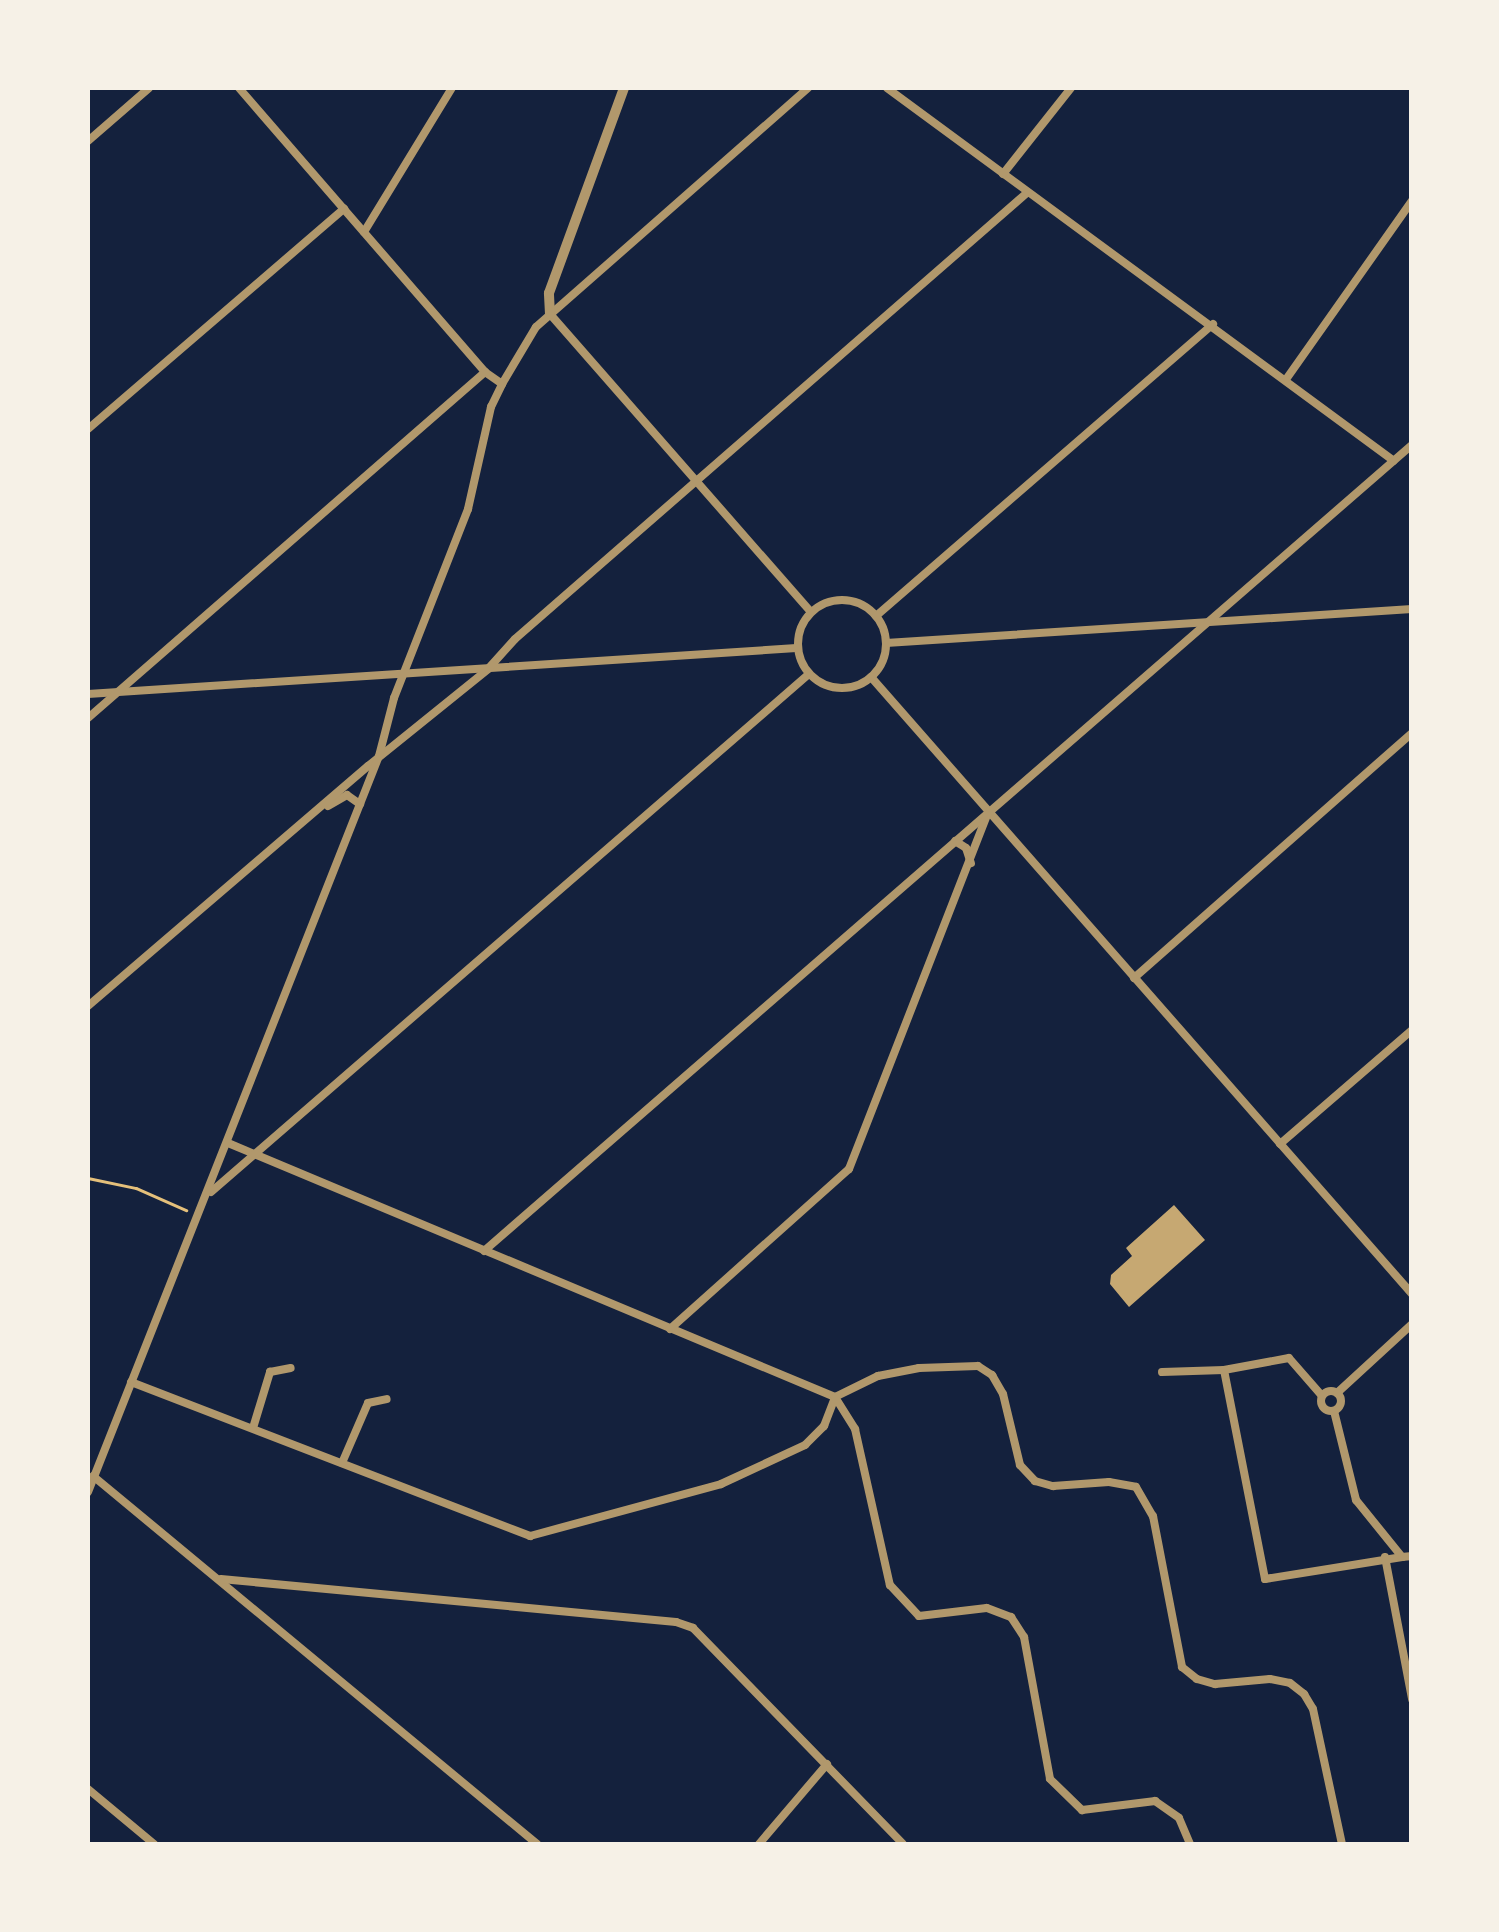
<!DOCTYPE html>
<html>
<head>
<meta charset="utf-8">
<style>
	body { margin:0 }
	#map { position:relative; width:1499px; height:1932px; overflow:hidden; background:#14213d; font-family:"Archivo Narrow",sans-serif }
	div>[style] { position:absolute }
	.building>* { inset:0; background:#c6a872 }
	.path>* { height:2.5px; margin:-1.25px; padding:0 1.25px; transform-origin:1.25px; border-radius:1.25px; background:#e5c07b }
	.minor>* { height:8px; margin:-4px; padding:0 4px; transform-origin:4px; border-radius:4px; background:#b1986c }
	.minor>.ring { margin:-4px; padding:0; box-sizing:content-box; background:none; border:8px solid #b1986c; border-radius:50% }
	.tertiary>* { height:10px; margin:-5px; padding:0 5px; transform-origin:5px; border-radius:5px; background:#b1986c }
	span { translate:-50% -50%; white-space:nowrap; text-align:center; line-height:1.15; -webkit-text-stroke:9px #f6f1e7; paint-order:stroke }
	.frame { position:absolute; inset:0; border:90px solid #f6f1e7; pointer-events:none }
</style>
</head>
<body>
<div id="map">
	<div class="building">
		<div style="clip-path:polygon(1174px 1205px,1205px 1240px,1129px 1307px,1110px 1284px,1111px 1275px,1132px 1256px,1126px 1248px)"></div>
	</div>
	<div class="path">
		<div style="left:88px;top:1178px;width:49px;rotate:11.8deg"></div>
		<div style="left:136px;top:1188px;width:55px;rotate:23.7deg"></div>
	</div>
	<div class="minor">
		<div style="left:239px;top:88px;width:376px;rotate:49.1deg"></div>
		<div style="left:485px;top:372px;width:21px;rotate:35deg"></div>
		<div style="left:887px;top:88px;width:629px;rotate:36.34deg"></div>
		<div style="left:88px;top:141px;width:81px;rotate:-41deg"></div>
		<div style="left:1003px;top:174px;width:110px;rotate:-51.7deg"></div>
		<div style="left:364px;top:232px;width:169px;rotate:-58.6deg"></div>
		<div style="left:550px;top:314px;width:396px;rotate:48.8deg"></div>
		<div style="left:1287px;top:378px;width:217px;rotate:-54.8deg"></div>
		<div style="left:88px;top:429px;width:338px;rotate:-40.7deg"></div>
		<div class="ring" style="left:798px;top:600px;width:80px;height:80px"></div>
		<div style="left:876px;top:616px;width:446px;rotate:-40.9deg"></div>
		<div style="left:886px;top:643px;width:527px;rotate:-3.7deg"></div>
		<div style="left:871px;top:677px;width:821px;rotate:48.75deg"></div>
		<div style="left:88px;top:694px;width:710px;rotate:-3.71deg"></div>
		<div style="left:88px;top:718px;width:527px;rotate:-41.07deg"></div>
		<div style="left:328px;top:806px;width:22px;rotate:-30deg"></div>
		<div style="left:347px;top:795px;width:16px;rotate:35deg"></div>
		<div style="left:955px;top:841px;width:13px;rotate:32deg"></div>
		<div style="left:966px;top:848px;width:16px;rotate:72deg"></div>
		<div style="left:1134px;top:978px;width:371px;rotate:-41.4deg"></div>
		<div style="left:88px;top:1006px;width:369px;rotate:-40.6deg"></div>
		<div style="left:368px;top:766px;width:154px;rotate:-38.9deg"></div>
		<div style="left:488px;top:669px;width:40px;rotate:-48deg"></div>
		<div style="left:515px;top:639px;width:680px;rotate:-41.07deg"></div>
		<div style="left:228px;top:1143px;width:658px;rotate:22.71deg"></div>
		<div style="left:1280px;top:1144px;width:174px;rotate:-40.8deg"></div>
		<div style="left:211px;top:1192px;width:791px;rotate:-40.9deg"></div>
		<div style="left:484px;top:1251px;width:1229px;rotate:-40.98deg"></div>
		<div style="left:670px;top:1329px;width:240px;rotate:-41.8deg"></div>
		<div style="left:849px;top:1169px;width:380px;rotate:-68.7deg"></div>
		<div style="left:1224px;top:1370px;width:213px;rotate:78.9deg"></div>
		<div style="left:1265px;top:1579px;width:139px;rotate:-9.1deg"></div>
		<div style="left:1162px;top:1372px;width:62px;rotate:-1.8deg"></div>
		<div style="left:1224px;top:1370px;width:66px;rotate:-10.5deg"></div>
		<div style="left:1289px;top:1358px;width:50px;rotate:49deg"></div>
		<div style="left:131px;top:1382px;width:428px;rotate:21.1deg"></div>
		<div style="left:530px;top:1536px;width:198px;rotate:-15.2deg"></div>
		<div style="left:721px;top:1484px;width:93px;rotate:-24.9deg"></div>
		<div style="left:805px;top:1445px;width:27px;rotate:-45deg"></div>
		<div style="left:824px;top:1426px;width:31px;rotate:-69deg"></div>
		<div class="ring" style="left:1321px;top:1391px;width:12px;height:12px"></div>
		<div style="left:1337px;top:1393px;width:102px;rotate:-42.6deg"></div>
		<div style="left:835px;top:1397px;width:48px;rotate:-26deg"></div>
		<div style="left:878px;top:1376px;width:42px;rotate:-11deg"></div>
		<div style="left:919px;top:1368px;width:59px;rotate:-1.9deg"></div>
		<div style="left:978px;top:1366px;width:17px;rotate:33deg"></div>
		<div style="left:992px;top:1375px;width:22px;rotate:60deg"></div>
		<div style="left:1003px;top:1394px;width:73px;rotate:76.5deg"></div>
		<div style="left:1020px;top:1465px;width:22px;rotate:47deg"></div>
		<div style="left:1035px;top:1481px;width:19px;rotate:16deg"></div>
		<div style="left:1053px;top:1486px;width:56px;rotate:-4.1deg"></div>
		<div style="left:1109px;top:1482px;width:27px;rotate:10deg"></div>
		<div style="left:1136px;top:1487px;width:34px;rotate:60deg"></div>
		<div style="left:1153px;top:1516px;width:154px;rotate:79.1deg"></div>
		<div style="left:1182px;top:1667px;width:19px;rotate:39deg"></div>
		<div style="left:1197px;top:1679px;width:19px;rotate:16deg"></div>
		<div style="left:1215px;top:1684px;width:55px;rotate:-5.2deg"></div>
		<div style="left:1270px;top:1679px;width:20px;rotate:11deg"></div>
		<div style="left:1290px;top:1683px;width:18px;rotate:38deg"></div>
		<div style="left:1304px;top:1694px;width:17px;rotate:59deg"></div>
		<div style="left:1313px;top:1709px;width:138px;rotate:77.9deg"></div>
		<div style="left:835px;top:1397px;width:38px;rotate:58deg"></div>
		<div style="left:855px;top:1429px;width:160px;rotate:77.4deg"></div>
		<div style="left:890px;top:1585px;width:42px;rotate:46.9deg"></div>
		<div style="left:919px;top:1616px;width:68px;rotate:-6.7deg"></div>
		<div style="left:987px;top:1608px;width:26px;rotate:21deg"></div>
		<div style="left:1011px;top:1617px;width:24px;rotate:57deg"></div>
		<div style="left:1024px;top:1637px;width:144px;rotate:79.6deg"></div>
		<div style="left:1050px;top:1779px;width:45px;rotate:44.1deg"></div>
		<div style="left:1082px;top:1810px;width:74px;rotate:-7deg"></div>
		<div style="left:1155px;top:1801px;width:29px;rotate:35deg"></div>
		<div style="left:1179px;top:1818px;width:28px;rotate:67deg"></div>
		<div style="left:1334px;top:1411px;width:92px;rotate:76.1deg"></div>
		<div style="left:1356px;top:1500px;width:73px;rotate:51.1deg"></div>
		<div style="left:1402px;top:1557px;width:10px;rotate:-6deg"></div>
		<div style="left:253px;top:1428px;width:59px;rotate:-73.1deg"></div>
		<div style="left:270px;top:1372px;width:21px;rotate:-11deg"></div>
		<div style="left:342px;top:1463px;width:65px;rotate:-66.6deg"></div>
		<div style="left:368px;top:1403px;width:19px;rotate:-12deg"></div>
		<div style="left:93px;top:1476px;width:577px;rotate:39.65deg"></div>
		<div style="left:88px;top:1492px;width:791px;rotate:-68.43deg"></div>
		<div style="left:379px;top:756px;width:60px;rotate:-75.5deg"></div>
		<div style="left:394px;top:698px;width:203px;rotate:-68.6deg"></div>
		<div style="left:468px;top:509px;width:105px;rotate:-77.3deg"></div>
		<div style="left:491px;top:407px;width:25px;rotate:-64deg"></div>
		<div style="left:502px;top:384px;width:66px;rotate:-59.2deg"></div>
		<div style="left:536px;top:327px;width:362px;rotate:-41.3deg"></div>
		<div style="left:1385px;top:1557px;width:145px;rotate:79.2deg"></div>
		<div style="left:221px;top:1579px;width:457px;rotate:5.4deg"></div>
		<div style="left:676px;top:1622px;width:18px;rotate:19deg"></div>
		<div style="left:693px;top:1628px;width:301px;rotate:45.8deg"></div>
		<div style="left:88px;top:1789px;width:86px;rotate:39.8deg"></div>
		<div style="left:759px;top:1844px;width:105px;rotate:-49.6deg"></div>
	</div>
	<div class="tertiary">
		<div style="left:550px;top:314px;width:21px;rotate:-93deg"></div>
		<div style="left:549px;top:293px;width:218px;rotate:-69.9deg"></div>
	</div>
	<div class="frame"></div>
</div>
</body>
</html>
